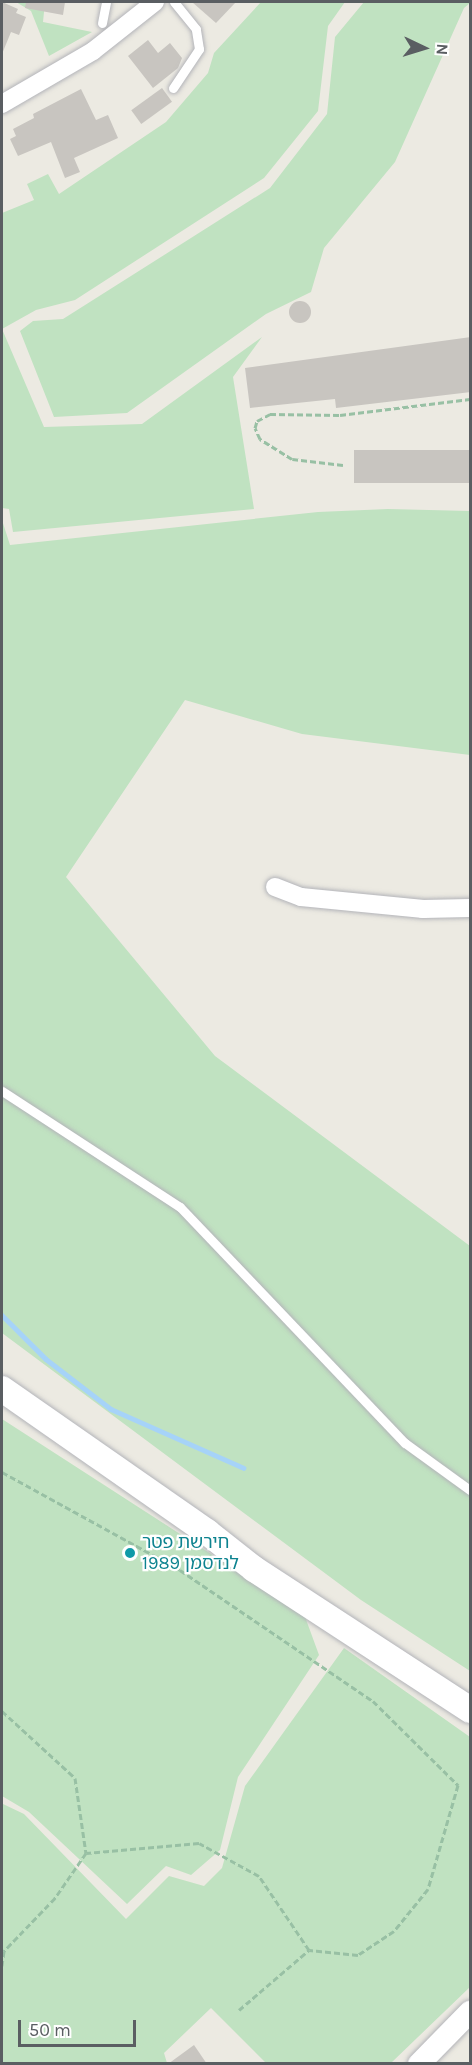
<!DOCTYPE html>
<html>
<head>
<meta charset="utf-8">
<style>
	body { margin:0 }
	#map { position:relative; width:472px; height:2065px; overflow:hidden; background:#eceae2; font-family:Karla,"Noto Sans Hebrew",sans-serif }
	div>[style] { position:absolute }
	.green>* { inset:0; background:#c0e2c1 }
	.stream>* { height:4.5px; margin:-2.25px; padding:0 2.25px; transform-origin:2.25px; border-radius:2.25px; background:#a6d3f8 }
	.building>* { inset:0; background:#c8c5c0; transform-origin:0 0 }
	.round { border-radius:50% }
	.path>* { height:3px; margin-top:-1.5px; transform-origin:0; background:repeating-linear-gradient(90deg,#98c0a4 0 6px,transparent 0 9px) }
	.roads { filter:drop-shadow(0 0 2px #b3b4b9) drop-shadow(0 0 2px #b3b4b9) }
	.service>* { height:9px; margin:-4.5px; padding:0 4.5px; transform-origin:4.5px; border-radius:4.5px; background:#fff }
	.minor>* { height:18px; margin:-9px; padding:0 9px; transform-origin:9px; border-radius:9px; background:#fff }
	.tertiary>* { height:22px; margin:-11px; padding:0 11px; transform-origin:11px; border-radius:11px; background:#fff }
	.secondary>* { height:26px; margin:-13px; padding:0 13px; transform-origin:13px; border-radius:13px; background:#fff }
	.dots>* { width:16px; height:16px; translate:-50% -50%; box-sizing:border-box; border:3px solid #fff; border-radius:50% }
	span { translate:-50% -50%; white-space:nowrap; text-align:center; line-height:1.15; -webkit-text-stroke:4.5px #fff; paint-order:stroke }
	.culture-label { font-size:18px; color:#0d838f }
	.left { translate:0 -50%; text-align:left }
	.frame { position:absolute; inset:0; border:3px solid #5a5e62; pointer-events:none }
	.north { position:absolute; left:394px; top:18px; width:60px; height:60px; -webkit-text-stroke:4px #fff; paint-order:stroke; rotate:94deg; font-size:16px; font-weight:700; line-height:24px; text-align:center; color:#5a5e62 }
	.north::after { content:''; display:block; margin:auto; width:21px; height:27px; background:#5a5e62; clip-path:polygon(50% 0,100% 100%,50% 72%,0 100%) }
	.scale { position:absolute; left:18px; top:2020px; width:118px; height:27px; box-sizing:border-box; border:3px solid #5a5e62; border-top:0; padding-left:8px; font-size:18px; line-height:21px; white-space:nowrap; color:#5a5e62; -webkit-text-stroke:4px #fff; paint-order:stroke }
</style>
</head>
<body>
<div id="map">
	<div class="green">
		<div style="clip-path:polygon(16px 2px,45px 2px,43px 22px,92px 32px,49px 56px,31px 11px)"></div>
		<div style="clip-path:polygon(261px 2px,345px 2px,328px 26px,318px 111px,264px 178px,75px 300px,36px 310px,2px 329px,2px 213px,34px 200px,27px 184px,48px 174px,59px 194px,166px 122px,208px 73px,214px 53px)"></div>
		<div style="clip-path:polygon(364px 2px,470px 3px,464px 8px,395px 162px,324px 248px,311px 292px,266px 314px,127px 413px,54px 417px,20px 331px,33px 321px,63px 319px,270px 188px,327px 114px,335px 37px)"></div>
		<div style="clip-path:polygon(2px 329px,44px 427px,142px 424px,262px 337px,233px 377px,254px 509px,13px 532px,9px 509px,2px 508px)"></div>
		<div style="clip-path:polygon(388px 509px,470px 511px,470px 755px,302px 734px,185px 700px,66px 877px,215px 1056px,470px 1246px,470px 1671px,361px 1600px,2px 1333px,2px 520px,10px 545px,318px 512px)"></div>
		<div style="clip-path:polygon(2px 1419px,304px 1614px,319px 1655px,238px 1777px,220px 1850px,191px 1875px,166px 1866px,127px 1904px,29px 1812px,2px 1796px)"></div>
		<div style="clip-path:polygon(344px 1648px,470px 1737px,470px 1987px,391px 2063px,266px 2063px,211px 2008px,164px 2053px,167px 2063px,2px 2063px,3px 1804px,24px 1814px,126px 1919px,169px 1876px,204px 1886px,222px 1868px,245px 1786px)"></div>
	</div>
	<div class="stream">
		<div style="left:2px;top:1315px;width:62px;rotate:45deg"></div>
		<div style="left:46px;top:1359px;width:82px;rotate:37.6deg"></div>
		<div style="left:111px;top:1409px;width:145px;rotate:23.9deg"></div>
	</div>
	<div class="building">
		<div style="clip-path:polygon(2px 2px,18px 9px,16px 13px,26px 17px,19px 35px,11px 32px,2px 54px)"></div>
		<div style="clip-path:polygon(26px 2px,65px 2px,63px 15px,25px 8px)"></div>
		<div style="clip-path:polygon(192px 2px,236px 2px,216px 23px)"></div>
		<div style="clip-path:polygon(148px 40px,158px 53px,170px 43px,182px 58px,178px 68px,153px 88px,128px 56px)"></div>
		<div style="left:162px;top:88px;width:17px;height:38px;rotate:54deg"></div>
		<div style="clip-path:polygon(81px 89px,96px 120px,108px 115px,118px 138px,74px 158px,80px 172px,65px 178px,51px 142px,18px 156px,10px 139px,16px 136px,13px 129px,34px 118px,33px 114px)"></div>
		<div class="round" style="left:289px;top:301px;width:22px;height:22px"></div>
		<div style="clip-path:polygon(471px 337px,471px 392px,336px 408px,335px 399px,250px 408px,245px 368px)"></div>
		<div style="left:471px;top:450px;width:33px;height:117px;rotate:90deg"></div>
		<div style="clip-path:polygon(194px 2045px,207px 2064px,168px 2064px)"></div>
	</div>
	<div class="path">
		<div style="left:343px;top:465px;width:51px;rotate:-173.3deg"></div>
		<div style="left:292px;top:459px;width:38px;rotate:-148deg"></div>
		<div style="left:260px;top:439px;width:12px;rotate:-114deg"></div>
		<div style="left:255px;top:428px;width:7px;rotate:-74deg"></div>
		<div style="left:257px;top:421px;width:15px;rotate:-28deg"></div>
		<div style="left:270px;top:414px;width:70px;rotate:0.8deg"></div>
		<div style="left:340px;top:415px;width:131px;rotate:-7deg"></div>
		<div style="left:2px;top:1472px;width:203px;rotate:28.8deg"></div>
		<div style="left:180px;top:1570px;width:233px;rotate:34.2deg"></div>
		<div style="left:373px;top:1701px;width:120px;rotate:44.7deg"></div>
		<div style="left:458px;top:1785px;width:108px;rotate:106.1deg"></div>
		<div style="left:428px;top:1889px;width:54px;rotate:129deg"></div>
		<div style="left:394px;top:1931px;width:43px;rotate:146.3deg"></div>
		<div style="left:358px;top:1955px;width:49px;rotate:-174.2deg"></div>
		<div style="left:309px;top:1950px;width:89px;rotate:-124deg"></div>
		<div style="left:259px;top:1876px;width:68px;rotate:-151.2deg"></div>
		<div style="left:199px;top:1843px;width:113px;rotate:174.9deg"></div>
		<div style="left:2px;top:1711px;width:99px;rotate:42.5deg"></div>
		<div style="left:75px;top:1778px;width:76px;rotate:81.7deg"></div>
		<div style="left:86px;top:1853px;width:55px;rotate:124.6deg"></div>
		<div style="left:55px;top:1898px;width:74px;rotate:133.9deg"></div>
		<div style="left:4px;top:1951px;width:15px;rotate:98deg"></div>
		<div style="left:239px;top:2010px;width:92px;rotate:-40.6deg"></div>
	</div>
	<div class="roads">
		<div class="service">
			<div style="left:102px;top:23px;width:21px;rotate:-79deg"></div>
			<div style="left:173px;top:88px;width:47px;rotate:-56.3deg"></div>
			<div style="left:199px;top:49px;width:20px;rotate:-99deg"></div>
			<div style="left:196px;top:29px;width:35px;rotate:-129deg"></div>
			<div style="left:2px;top:1091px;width:212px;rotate:33.1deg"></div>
			<div style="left:180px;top:1207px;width:326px;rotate:46.4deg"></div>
			<div style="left:405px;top:1443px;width:80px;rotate:35.9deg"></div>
		</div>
		<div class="minor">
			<div style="left:2px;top:104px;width:105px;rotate:-30.2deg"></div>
			<div style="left:93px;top:51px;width:79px;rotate:-38.3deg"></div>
			<div style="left:275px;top:887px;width:28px;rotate:21deg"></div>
			<div style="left:301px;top:897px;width:123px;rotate:5.6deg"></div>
			<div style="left:423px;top:909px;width:47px;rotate:-1.2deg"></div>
		</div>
		<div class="tertiary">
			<div style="left:419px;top:2064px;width:73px;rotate:-45.6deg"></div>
		</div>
		<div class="secondary">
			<div style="left:2px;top:1389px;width:250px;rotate:34.9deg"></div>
			<div style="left:207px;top:1532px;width:60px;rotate:38.2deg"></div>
			<div style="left:254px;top:1569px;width:258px;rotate:33.1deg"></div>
		</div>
	</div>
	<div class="dots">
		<div style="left:130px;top:1553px;background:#0f9aa8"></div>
	</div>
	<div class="culture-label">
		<span class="left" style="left:142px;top:1553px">חירשת פטר<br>לנדסמן 1989</span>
	</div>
	<div class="frame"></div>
	<div class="north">N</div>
	<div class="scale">50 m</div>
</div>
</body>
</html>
